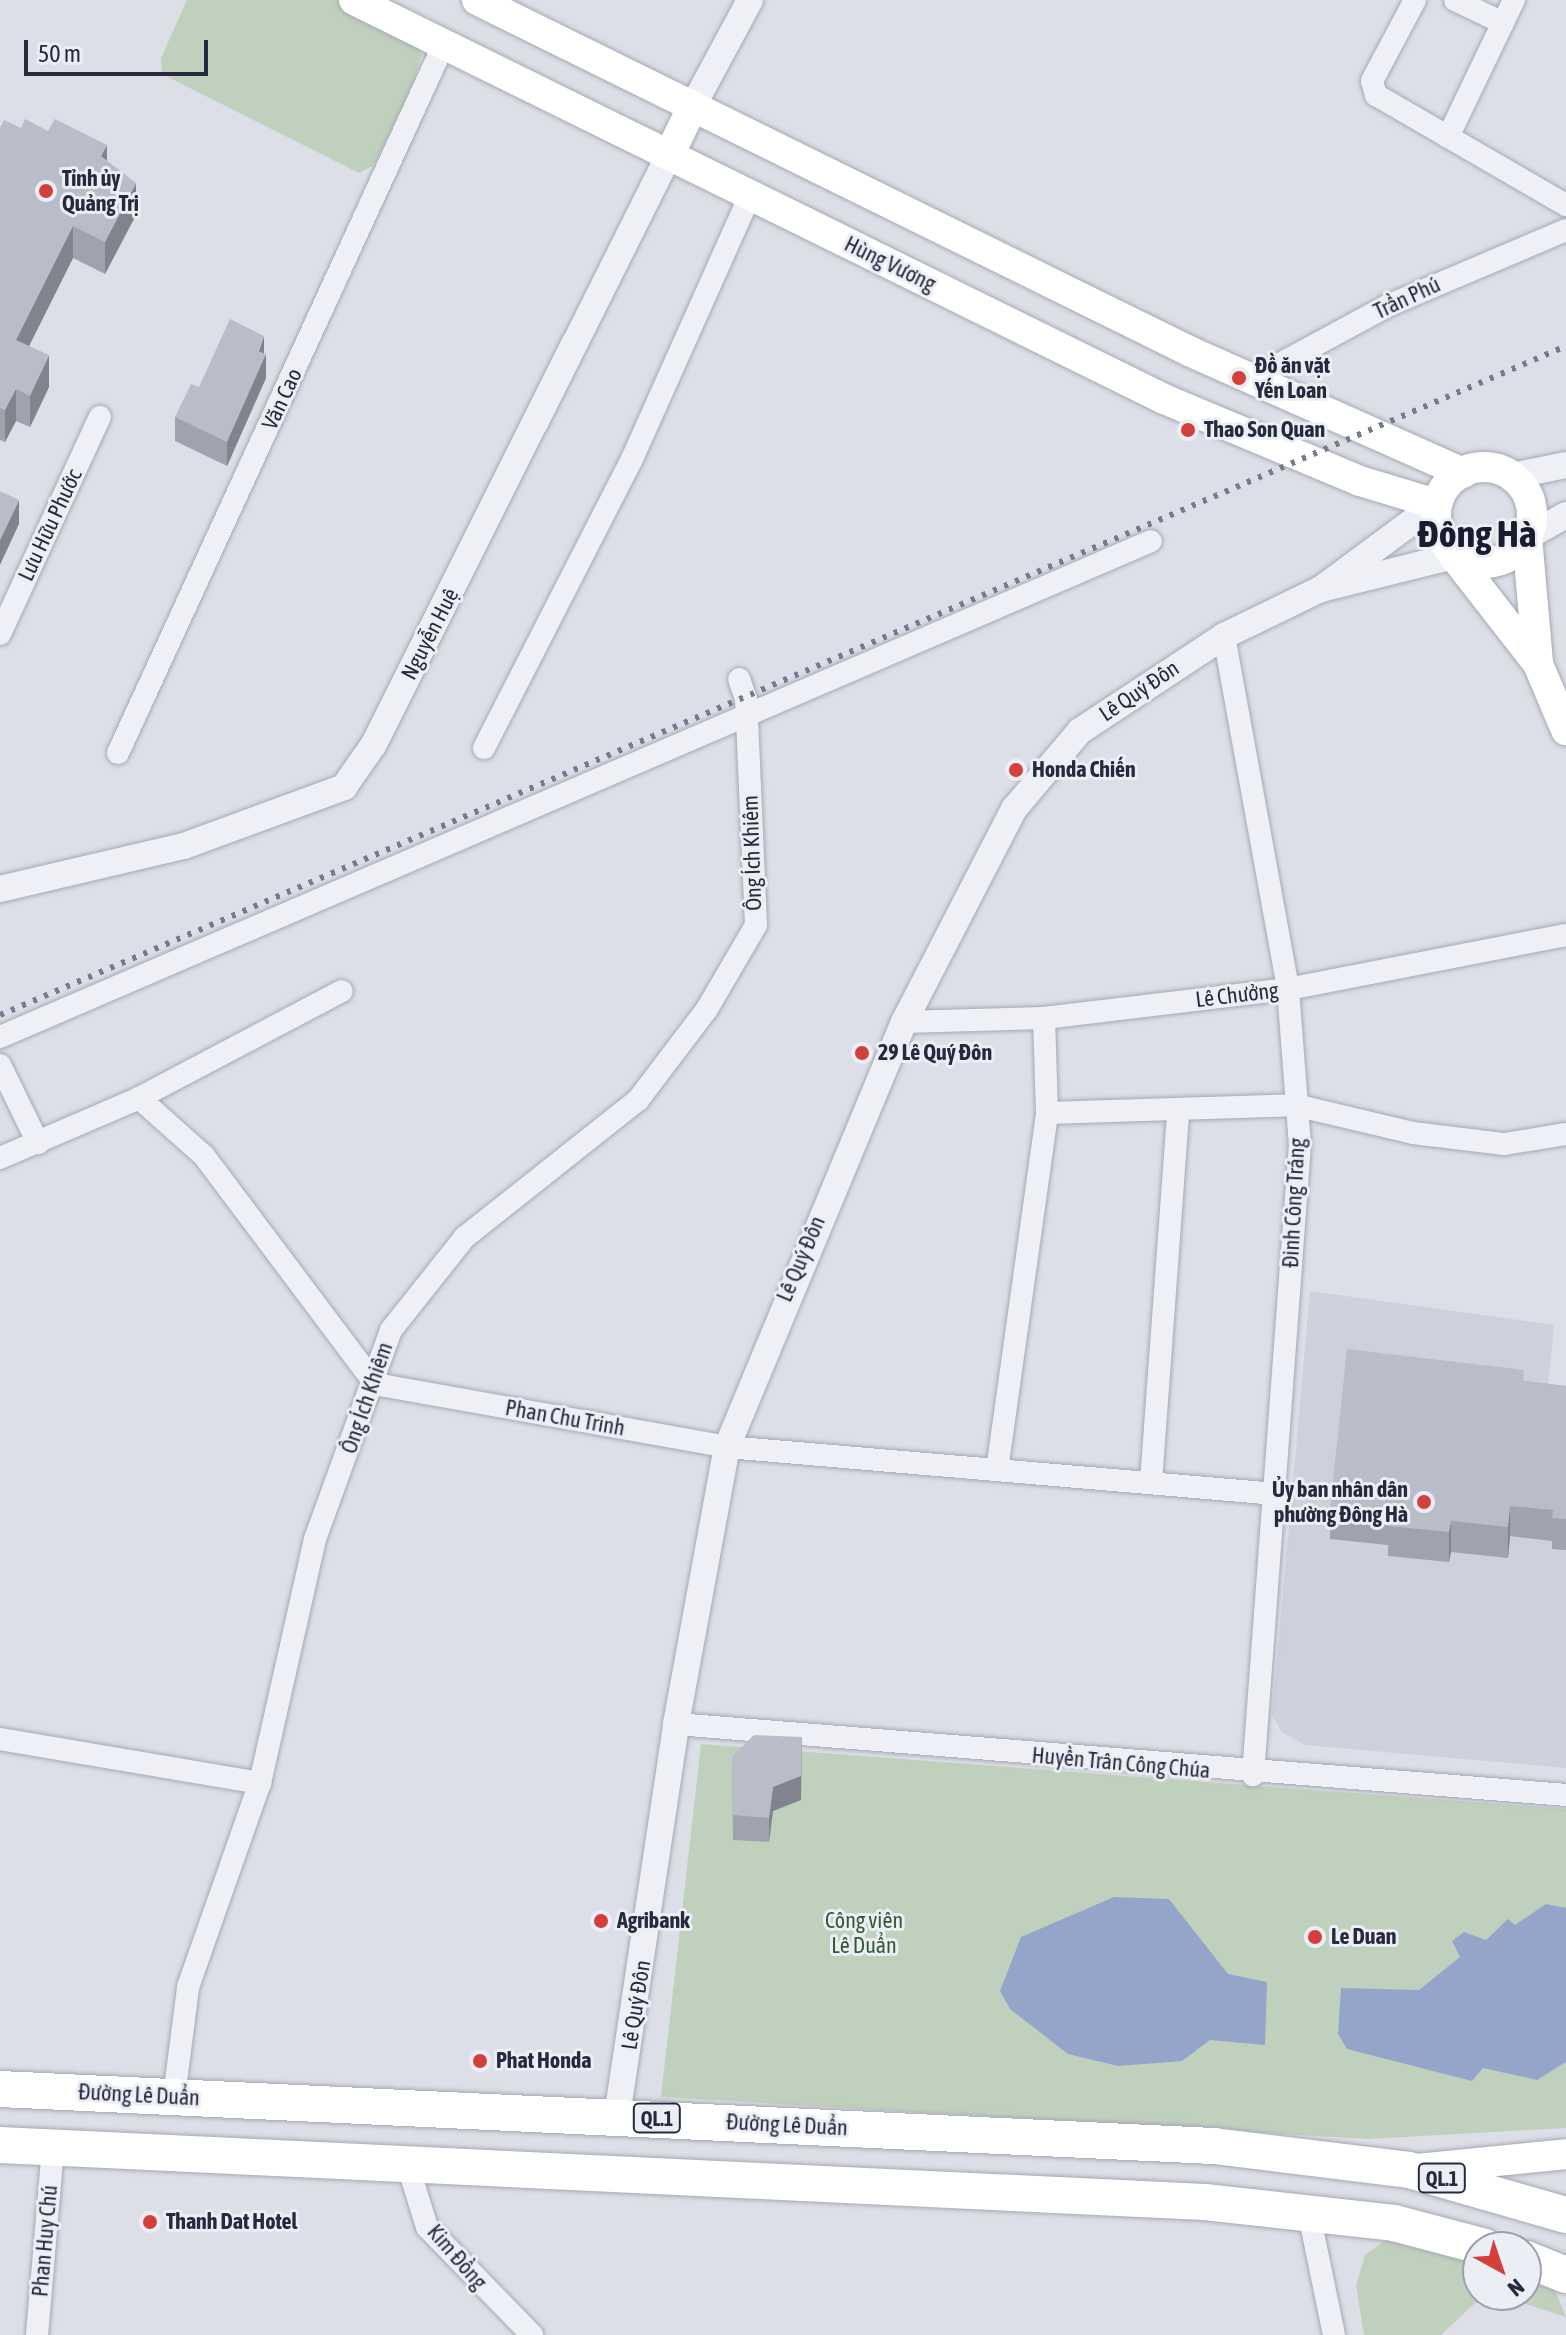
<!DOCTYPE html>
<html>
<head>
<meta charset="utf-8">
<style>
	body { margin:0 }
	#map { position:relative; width:1566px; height:2335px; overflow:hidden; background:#dcdfe7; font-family:"Asap Condensed",sans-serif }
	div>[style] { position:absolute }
	.built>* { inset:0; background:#ced1dc }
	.green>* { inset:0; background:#bfd1bd }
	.water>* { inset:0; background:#95a5c9 }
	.roads { filter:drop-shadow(0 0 2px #a5a9b4) drop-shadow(0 0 2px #a5a9b4) }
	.minor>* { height:22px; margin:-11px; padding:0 11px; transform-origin:11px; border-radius:11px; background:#eff0f5 }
	.tertiary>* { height:26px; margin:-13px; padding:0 13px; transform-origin:13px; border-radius:13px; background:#eff0f5 }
	.secondary>* { height:30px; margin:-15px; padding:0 15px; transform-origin:15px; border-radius:15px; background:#fff }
	.secondary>.ring { margin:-15px; padding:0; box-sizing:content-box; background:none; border:30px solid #fff; border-radius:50% }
	.trunk>* { height:36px; margin:-18px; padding:0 18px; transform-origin:18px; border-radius:18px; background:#fff }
	.rail>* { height:6px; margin-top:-3px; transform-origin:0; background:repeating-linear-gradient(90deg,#757b91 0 4px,transparent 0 12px) }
	.wall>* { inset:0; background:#9fa3ae }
	.shaded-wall>* { inset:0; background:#82848d }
	.building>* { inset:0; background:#b9bdca }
	.dots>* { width:22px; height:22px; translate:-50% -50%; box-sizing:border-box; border:4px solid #eceef5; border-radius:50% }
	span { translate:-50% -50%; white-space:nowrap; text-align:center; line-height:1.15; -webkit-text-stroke:6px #eceef5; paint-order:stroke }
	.shield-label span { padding:2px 6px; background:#eceef5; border:2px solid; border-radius:6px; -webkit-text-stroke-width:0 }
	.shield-label { font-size:20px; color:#262a3e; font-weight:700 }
	.poi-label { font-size:22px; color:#262a3e; font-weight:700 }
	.left { translate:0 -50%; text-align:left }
	.right { translate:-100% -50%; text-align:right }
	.street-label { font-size:22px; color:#262a3e }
	.park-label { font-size:22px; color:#335a32 }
	.town-label { font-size:38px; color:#181c2e; font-weight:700 }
	.north { position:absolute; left:1462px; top:2231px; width:80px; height:80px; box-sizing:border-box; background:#eceef5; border:2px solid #9da0ac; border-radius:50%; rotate:140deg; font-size:22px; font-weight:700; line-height:32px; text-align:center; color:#262a3e }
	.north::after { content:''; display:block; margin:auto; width:28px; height:36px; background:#d33f3b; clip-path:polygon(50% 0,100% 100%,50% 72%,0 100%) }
	.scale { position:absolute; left:24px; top:40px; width:184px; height:36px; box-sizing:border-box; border:4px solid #262a3e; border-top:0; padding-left:10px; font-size:24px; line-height:28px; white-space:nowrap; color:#262a3e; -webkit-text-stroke:6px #eceef5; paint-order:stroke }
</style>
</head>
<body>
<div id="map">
	<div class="built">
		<div style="clip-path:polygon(1310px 1291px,1554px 1325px,1547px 1400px,1566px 1402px,1566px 1768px,1305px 1745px,1282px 1732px,1272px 1715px)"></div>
	</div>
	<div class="green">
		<div style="clip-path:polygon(187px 0,340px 0,417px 41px,422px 54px,410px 93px,374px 165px,359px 173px,162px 74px,161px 58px)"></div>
		<div style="clip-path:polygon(701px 1744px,1566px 1809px,1566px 2128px,1368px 2139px,661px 2097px)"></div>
		<div style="clip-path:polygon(1390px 2237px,1478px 2252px,1478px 2295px,1526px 2295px,1526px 2273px,1554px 2288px,1566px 2317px,1505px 2297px,1475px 2303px,1441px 2335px,1364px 2335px,1356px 2285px,1365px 2255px)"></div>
	</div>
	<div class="water">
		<div style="clip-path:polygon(1114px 1897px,1169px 1899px,1228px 1974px,1267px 1982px,1265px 2045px,1210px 2040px,1182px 2061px,1118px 2066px,1068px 2054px,1010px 2009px,1000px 1991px,1021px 1937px)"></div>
		<div style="clip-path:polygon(1546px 1904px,1566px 1908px,1566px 2062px,1537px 2080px,1483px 2068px,1472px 2081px,1347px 2049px,1338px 2034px,1341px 1988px,1419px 1990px,1460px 1957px,1452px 1941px,1464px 1932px,1486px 1940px,1508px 1919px,1515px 1925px)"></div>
	</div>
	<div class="roads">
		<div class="minor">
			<div style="left:1415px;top:0;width:92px;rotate:118deg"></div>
			<div style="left:1372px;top:81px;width:15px;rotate:74deg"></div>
			<div style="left:1376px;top:95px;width:220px;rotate:30.1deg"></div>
			<div style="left:1455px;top:0;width:53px;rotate:25.6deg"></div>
			<div style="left:1448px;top:137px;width:152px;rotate:-64.3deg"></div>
			<div style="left:1254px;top:378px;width:151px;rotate:-28.4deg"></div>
			<div style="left:1387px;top:306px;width:194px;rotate:-23deg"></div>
			<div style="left:0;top:634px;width:239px;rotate:-65.3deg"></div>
			<div style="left:1224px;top:636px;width:359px;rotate:79.7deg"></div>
			<div style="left:1288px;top:989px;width:155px;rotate:85.6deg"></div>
			<div style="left:1300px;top:1144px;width:633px;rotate:94.26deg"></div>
			<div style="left:484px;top:748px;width:325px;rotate:-62.9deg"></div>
			<div style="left:632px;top:459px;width:289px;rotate:-65.9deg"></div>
			<div style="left:118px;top:753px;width:780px;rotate:-65.31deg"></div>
			<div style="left:904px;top:1022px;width:140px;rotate:-1.6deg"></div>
			<div style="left:1044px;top:1018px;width:246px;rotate:-6.8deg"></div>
			<div style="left:1288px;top:989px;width:283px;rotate:-11deg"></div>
			<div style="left:0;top:1037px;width:1253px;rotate:-23.31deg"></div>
			<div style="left:0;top:1065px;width:87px;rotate:64deg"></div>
			<div style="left:139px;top:1098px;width:229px;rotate:-27.8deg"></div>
			<div style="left:1047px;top:1113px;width:248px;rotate:-1.8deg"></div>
			<div style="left:1295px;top:1105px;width:121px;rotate:13.3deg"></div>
			<div style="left:1413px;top:1133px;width:92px;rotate:6.9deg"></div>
			<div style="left:1504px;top:1144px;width:63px;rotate:-9.2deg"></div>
			<div style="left:0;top:1158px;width:151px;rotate:-23.3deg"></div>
			<div style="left:139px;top:1098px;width:87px;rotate:41.7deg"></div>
			<div style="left:204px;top:1156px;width:285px;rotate:53.1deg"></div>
			<div style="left:375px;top:1384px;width:358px;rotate:10.1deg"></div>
			<div style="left:727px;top:1447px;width:551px;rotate:4.89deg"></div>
			<div style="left:997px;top:1470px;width:360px;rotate:-82deg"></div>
			<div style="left:1047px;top:1113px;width:95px;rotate:-91.8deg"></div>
			<div style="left:1151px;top:1482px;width:372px;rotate:-85.8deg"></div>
			<div style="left:676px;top:1724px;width:893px;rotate:4.56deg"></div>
			<div style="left:0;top:1739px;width:264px;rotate:9.6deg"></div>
			<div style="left:174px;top:2097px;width:111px;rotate:-82.7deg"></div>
			<div style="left:188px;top:1987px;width:216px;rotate:-70.6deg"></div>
			<div style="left:260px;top:1783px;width:250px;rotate:-77.3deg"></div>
			<div style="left:315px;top:1539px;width:222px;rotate:-70deg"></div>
			<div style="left:391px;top:1330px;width:119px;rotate:-51.5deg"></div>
			<div style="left:465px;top:1237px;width:221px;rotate:-38.4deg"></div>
			<div style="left:638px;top:1100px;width:114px;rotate:-52.8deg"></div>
			<div style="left:707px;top:1009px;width:97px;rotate:-59.7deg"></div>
			<div style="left:756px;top:925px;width:226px;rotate:-92.5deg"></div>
			<div style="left:746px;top:699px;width:21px;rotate:-109deg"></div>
			<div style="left:407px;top:2163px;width:67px;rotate:72.6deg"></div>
			<div style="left:427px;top:2227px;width:151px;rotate:45.8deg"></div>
			<div style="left:1309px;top:2214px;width:124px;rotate:78.3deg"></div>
			<div style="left:37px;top:2335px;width:189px;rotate:-85.1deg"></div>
		</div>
		<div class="tertiary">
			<div style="left:693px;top:106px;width:120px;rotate:-61.7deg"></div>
			<div style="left:1512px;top:476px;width:55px;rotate:-11.5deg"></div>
			<div style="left:1527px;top:537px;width:45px;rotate:-29.4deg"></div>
			<div style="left:1321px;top:589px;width:137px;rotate:-13.9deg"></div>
			<div style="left:0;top:889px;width:189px;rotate:-13.2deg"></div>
			<div style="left:184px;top:846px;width:171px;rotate:-20.2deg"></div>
			<div style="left:344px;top:787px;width:52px;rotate:-55.1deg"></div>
			<div style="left:374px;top:744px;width:659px;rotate:-63.4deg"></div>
			<div style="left:617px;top:2116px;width:396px;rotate:-81.4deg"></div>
			<div style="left:676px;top:1724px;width:282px;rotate:-79.6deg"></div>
			<div style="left:727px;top:1447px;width:460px;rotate:-67.4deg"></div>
			<div style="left:904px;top:1022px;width:240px;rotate:-62.7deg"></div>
			<div style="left:1014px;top:809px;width:102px;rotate:-49.8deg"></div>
			<div style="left:1080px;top:731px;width:173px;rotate:-33.4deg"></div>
			<div style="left:1224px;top:636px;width:108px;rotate:-25.9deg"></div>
			<div style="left:1321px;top:589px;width:143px;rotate:-36.5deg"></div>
		</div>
		<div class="secondary">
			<div style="left:354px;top:0;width:903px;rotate:26.22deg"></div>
			<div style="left:1164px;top:399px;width:212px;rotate:22.7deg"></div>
			<div style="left:1360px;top:481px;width:79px;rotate:16.8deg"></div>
			<div style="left:477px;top:0;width:794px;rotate:26.24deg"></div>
			<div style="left:1189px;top:351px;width:300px;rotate:24deg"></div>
			<div style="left:669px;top:155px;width:55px;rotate:-63.9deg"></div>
			<div class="ring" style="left:1436px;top:467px;width:66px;height:66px"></div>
			<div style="left:1527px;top:537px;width:127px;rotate:85deg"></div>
			<div style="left:1454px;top:556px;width:137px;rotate:52.1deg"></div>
			<div style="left:1538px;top:664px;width:72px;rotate:67deg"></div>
			<div style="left:1417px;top:2169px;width:150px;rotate:-5.7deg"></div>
		</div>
		<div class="trunk">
			<div style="left:0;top:2089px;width:1215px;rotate:2.69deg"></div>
			<div style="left:1214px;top:2146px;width:196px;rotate:7deg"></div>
			<div style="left:1409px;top:2170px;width:163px;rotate:16deg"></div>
			<div style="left:0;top:2145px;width:1206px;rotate:2.71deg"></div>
			<div style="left:1205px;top:2202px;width:190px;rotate:6.3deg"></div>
			<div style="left:1394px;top:2223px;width:94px;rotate:14.8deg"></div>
			<div style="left:1526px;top:2259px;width:43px;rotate:21.8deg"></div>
		</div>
	</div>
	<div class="rail">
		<div style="left:0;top:1015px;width:1703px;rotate:-23.13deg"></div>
	</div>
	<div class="wall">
		<div style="clip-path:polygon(0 128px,107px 161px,136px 215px,105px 274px,73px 258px,29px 346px,49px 387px,30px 427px,16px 421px,5px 442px,0 440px)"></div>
		<div style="clip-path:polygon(264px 353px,266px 378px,227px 466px,175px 441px,175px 417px)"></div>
		<div style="clip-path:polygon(1524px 1381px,1566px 1386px,1566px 1550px,1552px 1549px,1552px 1541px,1510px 1536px,1508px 1558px,1451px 1552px,1449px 1562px,1388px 1556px,1388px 1545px,1330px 1539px,1330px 1508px)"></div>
		<div style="clip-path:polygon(732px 1756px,801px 1800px,773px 1811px,769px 1842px,733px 1840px)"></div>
	</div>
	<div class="shaded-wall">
		<div style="clip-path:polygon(107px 145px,107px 177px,101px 156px)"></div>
		<div style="clip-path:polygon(136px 183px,136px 215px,105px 274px,105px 242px)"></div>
		<div style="clip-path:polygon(73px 226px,73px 258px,16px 372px,16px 340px)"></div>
		<div style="clip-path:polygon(264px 336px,264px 358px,266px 354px,266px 378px,227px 466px,227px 442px)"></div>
		<div style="clip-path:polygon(49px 355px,49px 387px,30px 427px,30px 396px)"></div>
		<div style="clip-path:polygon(16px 389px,16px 421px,5px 442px,5px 410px)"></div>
		<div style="clip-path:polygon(19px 500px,19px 524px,0 565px,0 540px)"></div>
		<div style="clip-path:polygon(1510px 1506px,1510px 1536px,1508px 1558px,1508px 1527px)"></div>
		<div style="clip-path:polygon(1451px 1521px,1451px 1552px,1449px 1562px,1449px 1532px)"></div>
		<div style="clip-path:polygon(802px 1737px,801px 1800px,773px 1811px,769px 1842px,769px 1818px,773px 1787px)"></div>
	</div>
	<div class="building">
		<div style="clip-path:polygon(25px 119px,48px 131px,55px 119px,107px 145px,101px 156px,136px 183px,105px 242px,73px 226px,16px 340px,49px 355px,30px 396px,16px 389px,5px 410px,0 408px,0 128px,4px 120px,21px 128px)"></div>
		<div style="clip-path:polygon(230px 319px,264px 336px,258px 351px,266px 354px,227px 442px,175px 417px,191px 384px,199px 387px)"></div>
		<div style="clip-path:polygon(0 491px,19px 500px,0 540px)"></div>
		<div style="clip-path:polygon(1347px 1349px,1524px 1370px,1523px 1381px,1566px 1386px,1566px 1519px,1552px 1518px,1553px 1510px,1510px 1506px,1508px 1527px,1451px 1521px,1449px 1532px,1388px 1526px,1389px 1514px,1330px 1508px)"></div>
		<div style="clip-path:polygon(754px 1735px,802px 1737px,801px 1776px,773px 1787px,769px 1818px,733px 1815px,732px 1756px)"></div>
	</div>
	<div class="dots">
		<div style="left:46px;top:191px;background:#d33f3b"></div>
		<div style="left:1239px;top:378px;background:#d33f3b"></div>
		<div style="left:1188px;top:430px;background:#d33f3b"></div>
		<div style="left:1016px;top:770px;background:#d33f3b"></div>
		<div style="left:862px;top:1053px;background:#d33f3b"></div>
		<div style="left:1424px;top:1502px;background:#d33f3b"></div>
		<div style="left:601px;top:1921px;background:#d33f3b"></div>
		<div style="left:1315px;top:1937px;background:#d33f3b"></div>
		<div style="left:480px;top:2061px;background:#d33f3b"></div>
		<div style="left:150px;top:2222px;background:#d33f3b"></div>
	</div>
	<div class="shield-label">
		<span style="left:657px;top:2118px">QL.1</span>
		<span style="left:1442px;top:2178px">QL.1</span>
	</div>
	<div class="poi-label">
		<span class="left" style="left:62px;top:191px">Tỉnh ủy<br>Quảng Trị</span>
		<span class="left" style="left:1255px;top:378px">Đồ ăn vặt<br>Yến Loan</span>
		<span class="left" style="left:1204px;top:430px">Thao Son Quan</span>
		<span class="left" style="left:1032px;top:770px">Honda Chiến</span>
		<span class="left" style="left:878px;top:1053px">29 Lê Quý Đôn</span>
		<span class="right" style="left:1408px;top:1502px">Ủy ban nhân dân<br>phường Đông Hà</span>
		<span class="left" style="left:617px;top:1921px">Agribank</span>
		<span class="left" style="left:1331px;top:1937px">Le Duan</span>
		<span class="left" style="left:496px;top:2061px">Phat Honda</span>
		<span class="left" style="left:166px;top:2222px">Thanh Dat Hotel</span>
	</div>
	<div class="street-label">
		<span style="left:890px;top:264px;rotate:26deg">Hùng Vương</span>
		<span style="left:1407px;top:298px;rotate:-25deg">Trần Phú</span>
		<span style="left:282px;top:399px;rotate:-65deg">Văn Cao</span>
		<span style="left:50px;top:525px;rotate:-65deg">Lưu Hữu Phước</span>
		<span style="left:430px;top:634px;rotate:-63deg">Nguyễn Huệ</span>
		<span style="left:1139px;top:691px;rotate:-34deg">Lê Quý Đôn</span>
		<span style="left:752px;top:853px;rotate:-92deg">Ông Ích Khiêm</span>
		<span style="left:1237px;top:995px;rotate:-7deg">Lê Chưởng</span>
		<span style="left:1294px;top:1203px;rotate:-87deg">Đinh Công Tráng</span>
		<span style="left:801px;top:1259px;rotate:-67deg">Lê Quý Đôn</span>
		<span style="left:367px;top:1398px;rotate:-71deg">Ông Ích Khiêm</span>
		<span style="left:565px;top:1418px;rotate:10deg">Phan Chu Trinh</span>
		<span style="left:1121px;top:1763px;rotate:5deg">Huyền Trân Công Chúa</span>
		<span style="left:636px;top:2005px;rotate:-81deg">Lê Quý Đôn</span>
		<span style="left:139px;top:2095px;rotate:3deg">Đường Lê Duẩn</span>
		<span style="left:787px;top:2125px;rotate:3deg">Đường Lê Duẩn</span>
		<span style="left:45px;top:2241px;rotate:-85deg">Phan Huy Chú</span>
		<span style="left:457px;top:2257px;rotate:49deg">Kim Đồng</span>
	</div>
	<div class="park-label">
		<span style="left:864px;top:1933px">Công viên<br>Lê Duẩn</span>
	</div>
	<div class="town-label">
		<span style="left:1477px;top:534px">Đông Hà</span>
	</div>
	<div class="north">N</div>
	<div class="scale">50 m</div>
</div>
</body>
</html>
